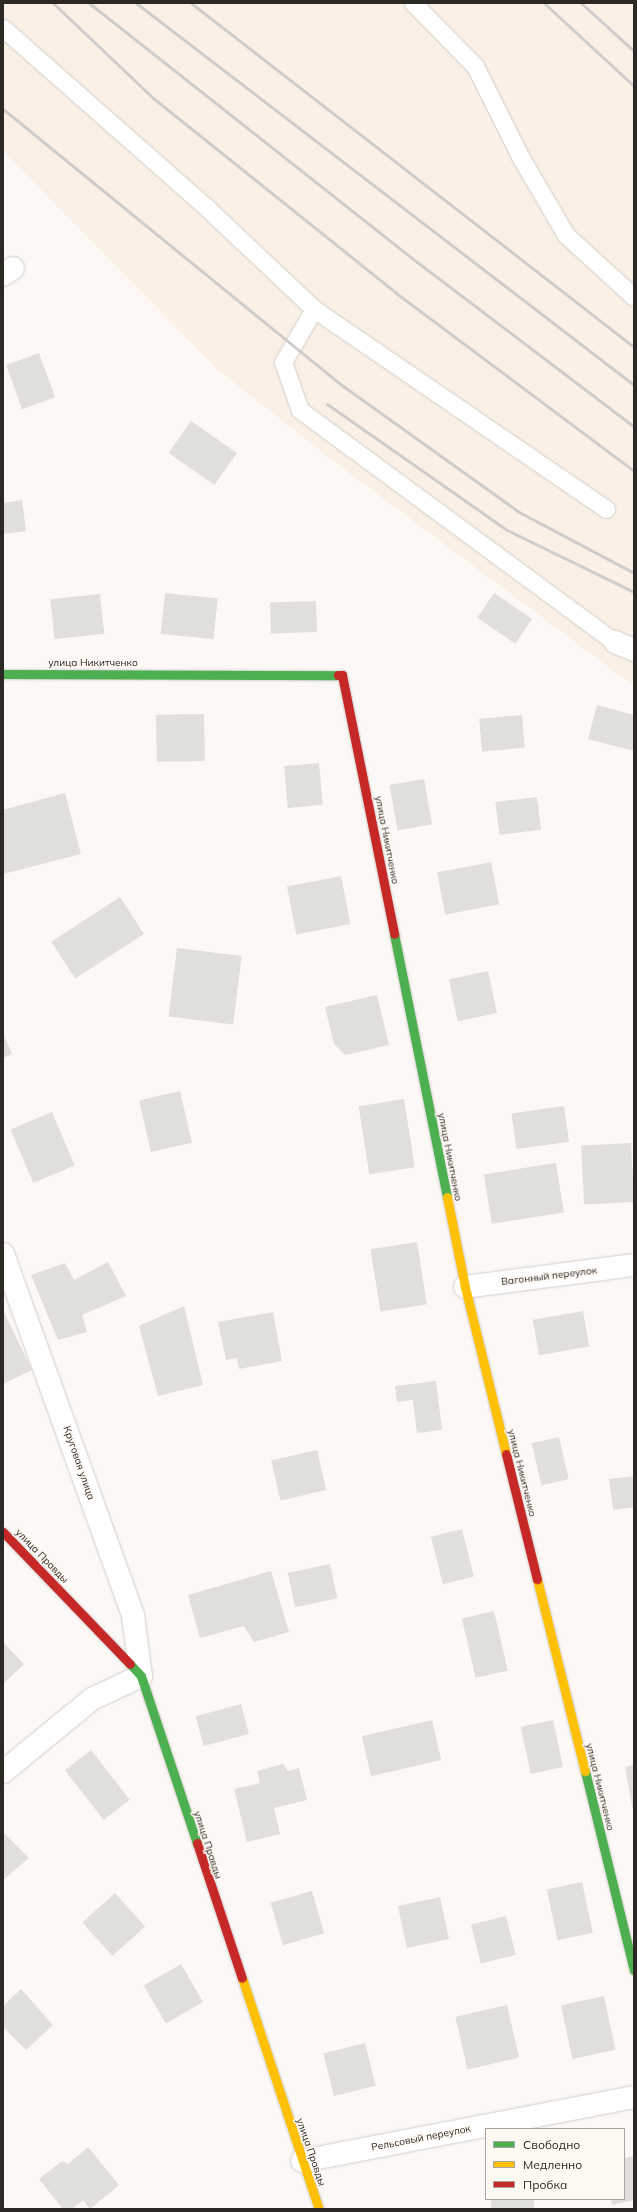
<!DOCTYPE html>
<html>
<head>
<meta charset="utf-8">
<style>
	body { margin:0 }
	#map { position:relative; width:637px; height:2212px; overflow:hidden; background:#fbf8f5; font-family:Mulish,sans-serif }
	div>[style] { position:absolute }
	.built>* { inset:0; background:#faf0e6 }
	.building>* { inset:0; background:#e1dfdb; transform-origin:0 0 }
	.roads { filter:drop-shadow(0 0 1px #d2cfcc) drop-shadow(0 0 1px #d2cfcc) }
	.lane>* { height:17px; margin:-8.5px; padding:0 8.5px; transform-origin:8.5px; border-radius:8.5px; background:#fefefe }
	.street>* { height:22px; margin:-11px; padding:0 11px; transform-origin:11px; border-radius:11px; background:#fefefe }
	.fast>* { height:9px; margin:-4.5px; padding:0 4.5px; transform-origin:4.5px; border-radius:4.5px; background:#4caf50 }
	.slow>* { height:9px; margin:-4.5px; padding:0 4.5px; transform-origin:4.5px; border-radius:4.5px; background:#ffc107 }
	.jam>* { height:9px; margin:-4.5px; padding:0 4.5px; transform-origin:4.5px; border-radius:4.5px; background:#c62828 }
	.rail>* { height:3px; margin:-1.5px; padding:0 1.5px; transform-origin:1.5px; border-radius:1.5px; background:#cecdcb }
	span { translate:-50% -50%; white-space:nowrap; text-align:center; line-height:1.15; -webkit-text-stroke:3px #fef8f2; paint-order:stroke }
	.street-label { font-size:10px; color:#2c2824 }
	.frame { position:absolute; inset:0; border:4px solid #2c2824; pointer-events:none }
	.legend { position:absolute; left:485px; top:2128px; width:140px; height:72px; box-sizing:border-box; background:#fef8f2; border:1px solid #aaa5a0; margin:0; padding:5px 7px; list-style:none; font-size:12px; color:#2c2824 }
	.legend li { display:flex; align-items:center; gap:8px; height:20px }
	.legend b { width:20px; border:1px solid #aaa5a0 }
</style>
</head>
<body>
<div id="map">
	<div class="built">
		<div style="clip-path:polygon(3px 3px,634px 3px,634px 686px,336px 463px,218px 370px,3px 151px)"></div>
	</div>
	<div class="building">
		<div style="left:39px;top:353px;width:47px;height:35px;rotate:70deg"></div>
		<div style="left:191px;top:421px;width:56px;height:39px;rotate:35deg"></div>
		<div style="clip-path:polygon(22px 500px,26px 531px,3px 534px,3px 503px)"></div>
		<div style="left:165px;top:593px;width:53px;height:41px;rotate:6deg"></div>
		<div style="left:494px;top:593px;width:46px;height:30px;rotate:34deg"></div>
		<div style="left:100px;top:594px;width:40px;height:50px;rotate:84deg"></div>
		<div style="left:316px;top:601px;width:31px;height:46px;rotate:88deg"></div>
		<div style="clip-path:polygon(597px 705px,634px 715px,634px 751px,588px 739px)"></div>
		<div style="left:204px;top:714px;width:47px;height:48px;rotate:89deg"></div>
		<div style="left:522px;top:715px;width:33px;height:43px;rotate:85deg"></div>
		<div style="left:319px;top:763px;width:42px;height:35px;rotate:85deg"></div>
		<div style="left:424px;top:779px;width:46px;height:35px;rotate:80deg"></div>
		<div style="clip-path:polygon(65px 793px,81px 854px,3px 874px,3px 810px)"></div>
		<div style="left:537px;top:797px;width:33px;height:42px;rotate:83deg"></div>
		<div style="left:491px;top:862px;width:43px;height:55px;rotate:79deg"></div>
		<div style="left:341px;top:876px;width:49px;height:55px;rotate:79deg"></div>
		<div style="left:120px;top:897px;width:44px;height:82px;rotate:57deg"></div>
		<div style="left:177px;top:948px;width:65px;height:69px;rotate:7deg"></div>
		<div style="left:488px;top:971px;width:43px;height:40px;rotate:78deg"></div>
		<div style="clip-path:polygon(377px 995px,389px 1045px,345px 1055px,334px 1044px,325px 1007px)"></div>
		<div style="clip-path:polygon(3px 1033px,12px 1054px,3px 1058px)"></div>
		<div style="left:180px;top:1091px;width:53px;height:42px;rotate:77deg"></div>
		<div style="left:404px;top:1099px;width:69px;height:46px;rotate:81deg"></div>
		<div style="left:564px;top:1106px;width:36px;height:53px;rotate:82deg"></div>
		<div style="left:52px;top:1112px;width:58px;height:45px;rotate:67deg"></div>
		<div style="left:631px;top:1143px;width:59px;height:50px;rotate:87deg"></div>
		<div style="left:556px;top:1163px;width:50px;height:73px;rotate:81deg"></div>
		<div style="left:417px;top:1242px;width:63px;height:47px;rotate:81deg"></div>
		<div style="clip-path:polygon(108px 1262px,126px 1296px,82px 1315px,87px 1332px,58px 1340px,31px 1275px,65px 1263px,74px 1280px)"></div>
		<div style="clip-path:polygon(184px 1306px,203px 1385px,158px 1396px,139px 1326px)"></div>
		<div style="clip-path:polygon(3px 1310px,32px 1370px,3px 1384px)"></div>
		<div style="left:583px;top:1311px;width:36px;height:51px;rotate:80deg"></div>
		<div style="clip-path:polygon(273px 1312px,282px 1361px,239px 1369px,237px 1358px,226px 1360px,218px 1322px)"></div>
		<div style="clip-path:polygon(436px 1381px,442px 1430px,417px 1433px,413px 1400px,397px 1402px,395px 1386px)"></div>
		<div style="left:559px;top:1437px;width:43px;height:28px;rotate:77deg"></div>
		<div style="left:317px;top:1450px;width:41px;height:47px;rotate:77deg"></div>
		<div style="clip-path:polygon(634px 1476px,634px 1507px,613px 1510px,609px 1479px)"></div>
		<div style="left:462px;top:1529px;width:49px;height:32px;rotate:76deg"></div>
		<div style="left:330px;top:1564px;width:35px;height:43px;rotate:78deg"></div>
		<div style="clip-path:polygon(271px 1571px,289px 1632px,254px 1642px,244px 1626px,200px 1638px,188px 1595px)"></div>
		<div style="left:494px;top:1611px;width:61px;height:33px;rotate:77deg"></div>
		<div style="clip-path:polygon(3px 1642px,24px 1664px,3px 1684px)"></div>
		<div style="left:241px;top:1704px;width:31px;height:47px;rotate:75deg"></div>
		<div style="left:432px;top:1720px;width:41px;height:72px;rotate:77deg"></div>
		<div style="left:553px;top:1720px;width:48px;height:33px;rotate:78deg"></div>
		<div style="left:91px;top:1750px;width:63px;height:33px;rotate:52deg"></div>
		<div style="clip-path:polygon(283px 1764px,288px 1771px,299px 1768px,307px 1800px,274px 1808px,280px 1834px,247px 1842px,234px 1789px,260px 1783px,257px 1771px)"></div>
		<div style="clip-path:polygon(634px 1765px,634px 1811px,633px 1811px,625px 1767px)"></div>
		<div style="clip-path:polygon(3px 1832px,29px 1858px,3px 1880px)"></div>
		<div style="left:582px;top:1882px;width:52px;height:36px;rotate:78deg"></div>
		<div style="left:312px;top:1891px;width:44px;height:43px;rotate:74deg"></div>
		<div style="left:115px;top:1893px;width:45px;height:44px;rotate:48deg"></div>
		<div style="left:440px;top:1897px;width:43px;height:43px;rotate:78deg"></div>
		<div style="left:506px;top:1916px;width:40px;height:36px;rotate:76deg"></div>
		<div style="left:181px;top:1964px;width:44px;height:43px;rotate:60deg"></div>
		<div style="clip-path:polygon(21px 1989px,53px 2025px,26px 2050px,3px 2027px,3px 2006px)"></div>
		<div style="left:604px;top:1996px;width:55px;height:44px;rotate:78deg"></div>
		<div style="left:507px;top:2005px;width:54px;height:53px;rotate:77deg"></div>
		<div style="left:365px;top:2043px;width:44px;height:43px;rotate:76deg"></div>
		<div style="clip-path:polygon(88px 2147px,119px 2185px,90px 2209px,83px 2200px,72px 2209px,63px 2209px,39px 2179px,62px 2161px,68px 2164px)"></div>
		<div style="clip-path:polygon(634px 2156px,634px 2200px,612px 2205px,611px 2199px,624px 2199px,624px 2158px)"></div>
		<div style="left:491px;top:2199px;width:43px;height:10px"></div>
	</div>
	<div class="roads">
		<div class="lane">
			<div style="left:413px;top:3px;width:88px;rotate:45.5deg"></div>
			<div style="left:475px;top:66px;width:103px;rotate:63.4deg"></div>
			<div style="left:521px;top:158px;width:89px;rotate:59.7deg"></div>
			<div style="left:566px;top:235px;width:92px;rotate:42.4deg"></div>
			<div style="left:3px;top:28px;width:273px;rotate:41.4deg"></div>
			<div style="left:208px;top:209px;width:146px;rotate:43.3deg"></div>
			<div style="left:314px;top:309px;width:61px;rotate:120.3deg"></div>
			<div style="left:283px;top:362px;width:51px;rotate:70.5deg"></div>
			<div style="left:300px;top:410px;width:391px;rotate:36.4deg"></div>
			<div style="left:314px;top:309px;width:354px;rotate:34.4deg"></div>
		</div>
		<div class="street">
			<div style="left:3px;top:275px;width:12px;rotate:-35deg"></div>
			<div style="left:615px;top:642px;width:21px;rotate:23deg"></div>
			<div style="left:3px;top:1254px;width:385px;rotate:70.2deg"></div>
			<div style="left:133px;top:1616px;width:61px;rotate:82.4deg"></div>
			<div style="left:141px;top:1676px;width:54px;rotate:154.9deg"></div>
			<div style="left:92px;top:1699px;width:115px;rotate:140.6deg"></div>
			<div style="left:465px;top:1287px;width:170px;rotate:-7.4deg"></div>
			<div style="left:302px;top:2161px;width:338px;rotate:-10.9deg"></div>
		</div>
		<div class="fast">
			<div style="left:3px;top:674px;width:335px;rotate:0.2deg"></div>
			<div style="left:394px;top:934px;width:268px;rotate:78.6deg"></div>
			<div style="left:130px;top:1664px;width:16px;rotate:47deg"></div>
			<div style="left:141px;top:1676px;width:176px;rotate:71.5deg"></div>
			<div style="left:585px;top:1771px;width:205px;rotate:76.2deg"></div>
		</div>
		<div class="slow">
			<div style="left:447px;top:1197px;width:92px;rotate:78.7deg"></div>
			<div style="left:465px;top:1287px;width:172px;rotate:76.2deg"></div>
			<div style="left:537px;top:1579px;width:198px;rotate:76deg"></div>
			<div style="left:242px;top:1978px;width:243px;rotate:71.6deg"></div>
		</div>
		<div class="jam">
			<div style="left:338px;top:675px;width:4px"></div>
			<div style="left:342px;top:675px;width:264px;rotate:78.6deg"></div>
			<div style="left:506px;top:1454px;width:129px;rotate:76.1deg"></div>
			<div style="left:3px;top:1532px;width:183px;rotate:46.1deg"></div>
			<div style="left:197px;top:1843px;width:142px;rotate:71.6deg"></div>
		</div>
	</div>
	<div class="rail">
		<div style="left:53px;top:3px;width:138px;rotate:43.5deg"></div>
		<div style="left:153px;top:98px;width:312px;rotate:38.7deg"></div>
		<div style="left:396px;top:293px;width:297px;rotate:36.8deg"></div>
		<div style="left:89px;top:3px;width:418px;rotate:38.3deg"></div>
		<div style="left:417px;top:262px;width:273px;rotate:37.2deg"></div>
		<div style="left:136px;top:3px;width:628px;rotate:37.49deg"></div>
		<div style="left:191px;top:3px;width:561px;rotate:37.83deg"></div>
		<div style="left:544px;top:3px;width:122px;rotate:42.7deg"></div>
		<div style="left:581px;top:3px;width:72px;rotate:42.2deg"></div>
		<div style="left:3px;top:109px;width:439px;rotate:39.2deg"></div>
		<div style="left:343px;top:386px;width:216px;rotate:35.6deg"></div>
		<div style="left:519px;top:512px;width:130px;rotate:27.9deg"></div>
		<div style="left:327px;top:404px;width:220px;rotate:35deg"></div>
		<div style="left:507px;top:530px;width:141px;rotate:26deg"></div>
	</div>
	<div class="street-label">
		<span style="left:93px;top:663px">улица Никитченко</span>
		<span style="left:387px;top:840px;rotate:79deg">улица Никитченко</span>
		<span style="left:450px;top:1157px;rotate:79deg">улица Никитченко</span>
		<span style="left:549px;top:1276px;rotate:-7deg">Вагонный переулок</span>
		<span style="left:79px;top:1463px;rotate:71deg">Круговая улица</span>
		<span style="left:522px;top:1473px;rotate:76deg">улица Никитченко</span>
		<span style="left:42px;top:1556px;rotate:46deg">улица Правды</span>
		<span style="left:600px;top:1787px;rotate:76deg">улица Никитченко</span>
		<span style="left:208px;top:1845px;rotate:72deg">улица Правды</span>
		<span style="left:421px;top:2138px;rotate:-11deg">Рельсовый переулок</span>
		<span style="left:311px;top:2152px;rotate:71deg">улица Правды</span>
	</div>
	<div class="frame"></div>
	<ul class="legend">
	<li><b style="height:5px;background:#4caf50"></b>Свободно</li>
	<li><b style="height:5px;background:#ffc107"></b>Медленно</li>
	<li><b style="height:5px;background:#c62828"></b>Пробка</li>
	</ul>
</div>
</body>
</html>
